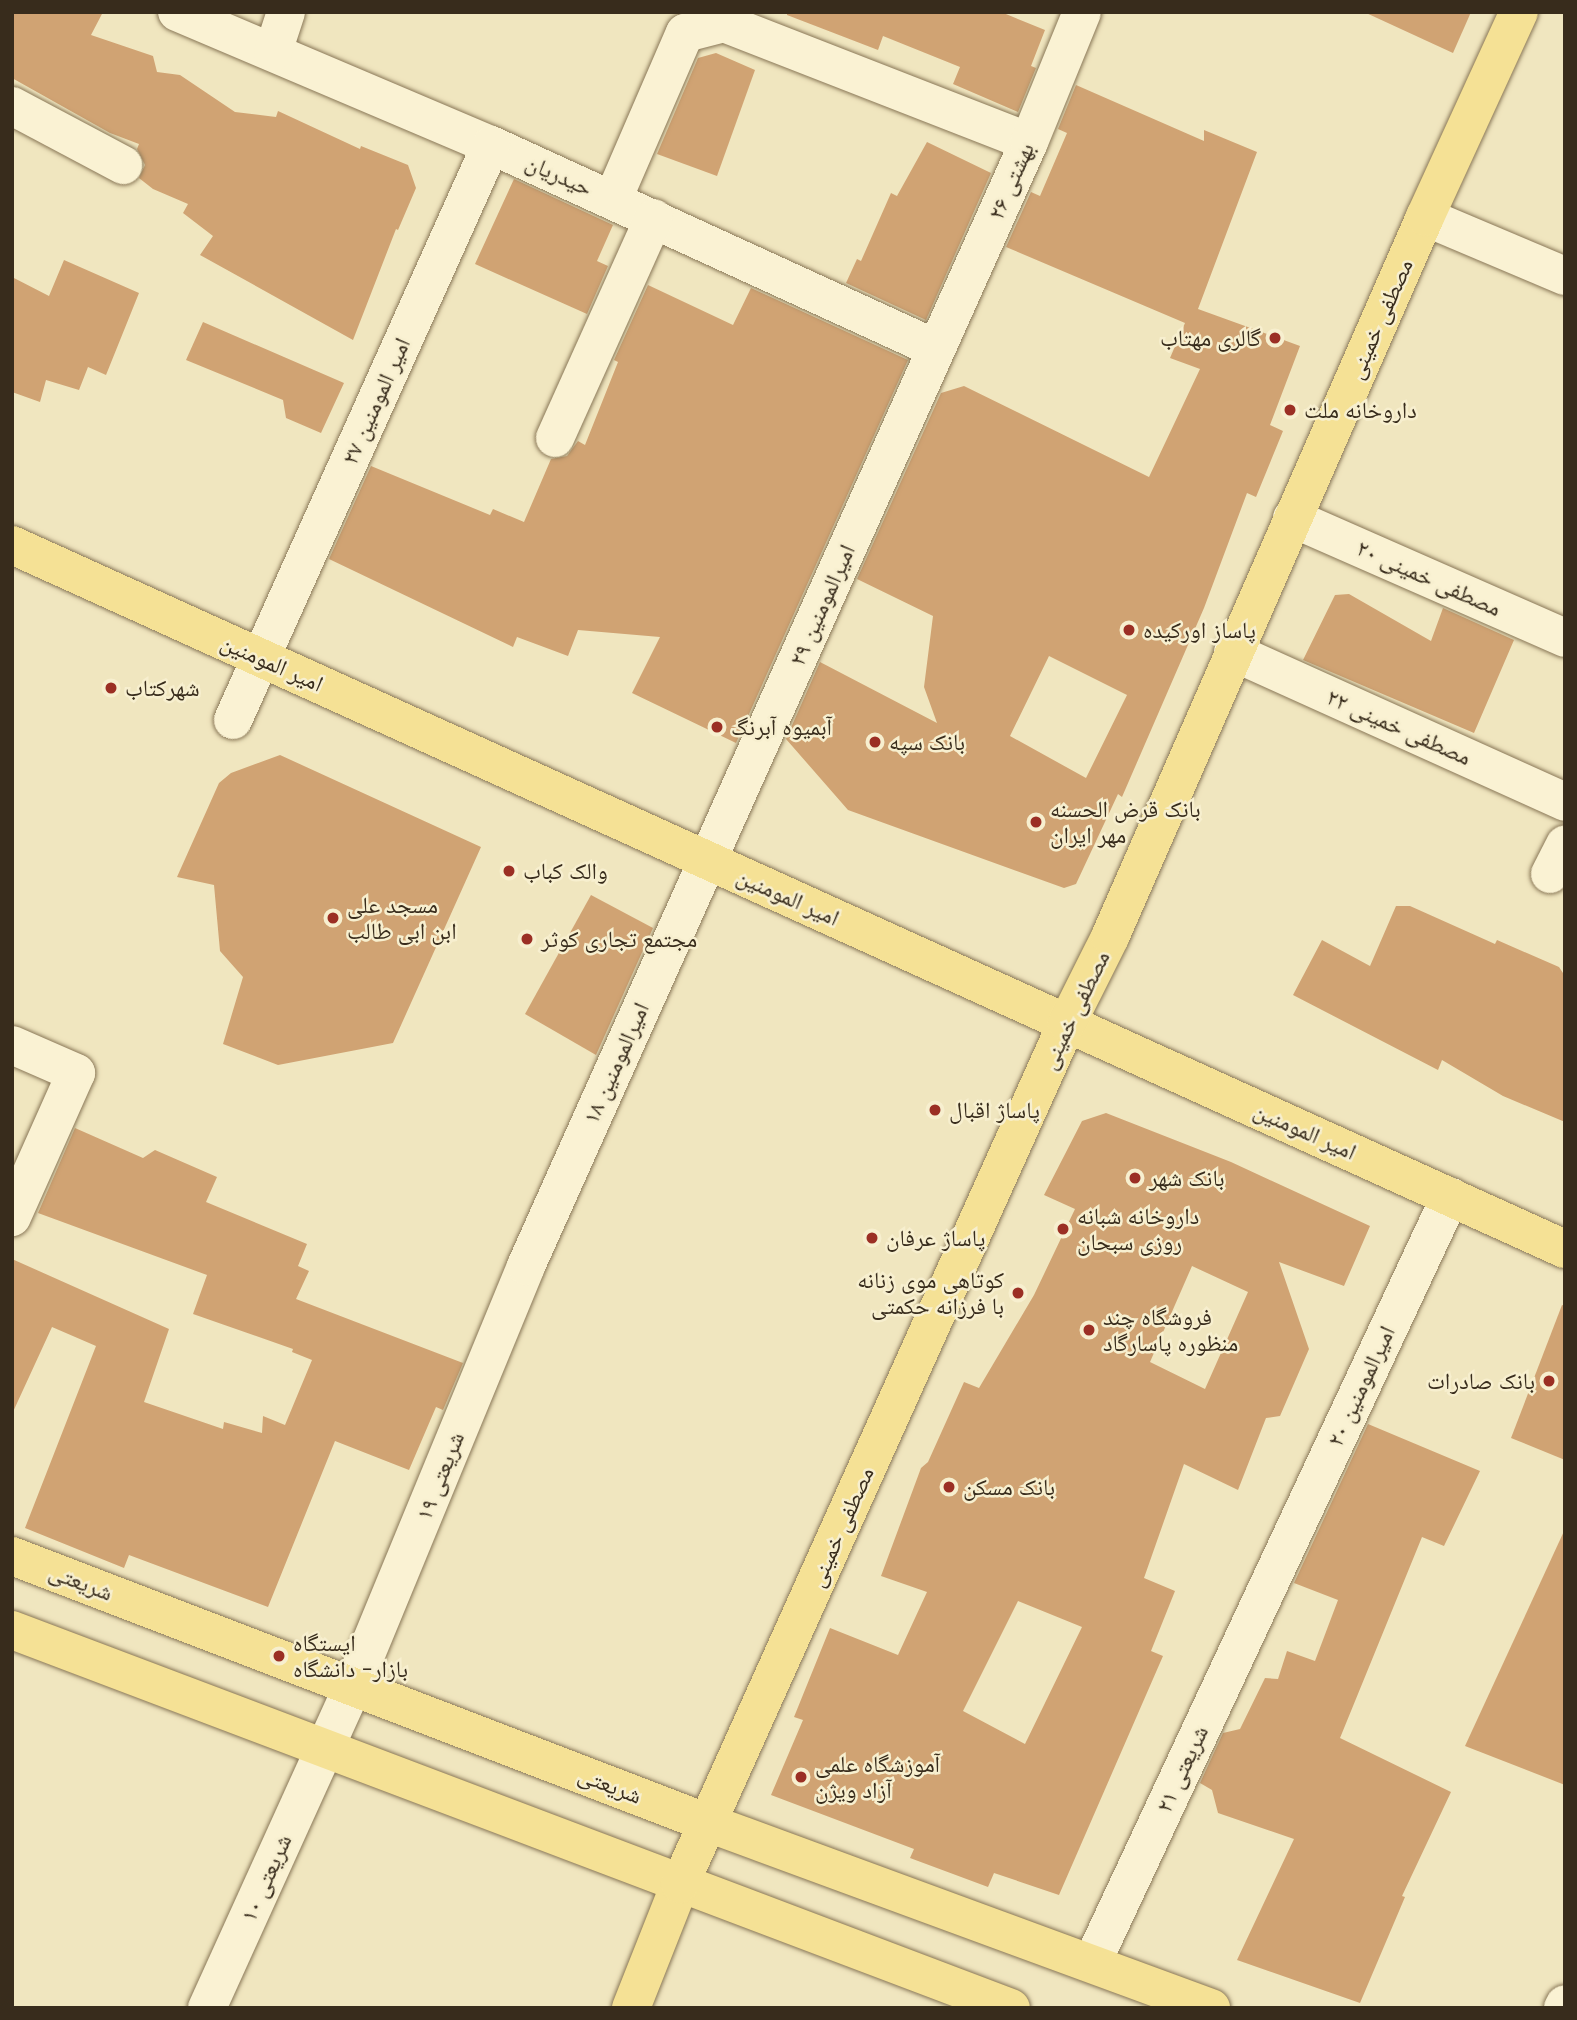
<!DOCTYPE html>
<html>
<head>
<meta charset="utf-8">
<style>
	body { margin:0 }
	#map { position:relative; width:1577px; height:2020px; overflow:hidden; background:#f0e6bf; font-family:Lora,"Noto Naskh Arabic",serif }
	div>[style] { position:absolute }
	.building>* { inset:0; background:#d0a373 }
	.roads { filter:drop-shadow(0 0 2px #897757) drop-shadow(0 0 2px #897757) }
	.minor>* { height:38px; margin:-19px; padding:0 19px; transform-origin:19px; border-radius:19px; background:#faf2d3 }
	.major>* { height:38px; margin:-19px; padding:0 19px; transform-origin:19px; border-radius:19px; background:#f5e195 }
	.dots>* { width:19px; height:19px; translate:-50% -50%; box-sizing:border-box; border:4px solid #f7efcf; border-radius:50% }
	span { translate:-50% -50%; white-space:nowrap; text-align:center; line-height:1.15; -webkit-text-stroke:5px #f7efcf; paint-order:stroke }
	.street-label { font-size:23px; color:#382c1c }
	.poi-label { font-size:23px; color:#382c1c }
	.right { translate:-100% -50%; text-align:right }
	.left { translate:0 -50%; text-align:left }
	.frame { position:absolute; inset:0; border:14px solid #382c1c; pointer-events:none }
</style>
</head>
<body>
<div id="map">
	<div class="building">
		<div style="clip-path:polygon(12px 12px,103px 12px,91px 35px,153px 56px,157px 72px,180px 75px,235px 112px,276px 117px,278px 111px,360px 149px,361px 146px,408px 165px,416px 188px,398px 230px,396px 229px,353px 340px,200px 255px,213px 236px,183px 213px,188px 204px,153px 189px,139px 178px,145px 165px,137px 149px,139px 144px,110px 133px,12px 78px)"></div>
		<div style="clip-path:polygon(787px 12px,1001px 12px,1045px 30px,1031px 66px,1036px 68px,1018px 112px,953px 84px,960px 67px,883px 36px,878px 50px,787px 15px)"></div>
		<div style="clip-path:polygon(1364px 12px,1471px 12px,1453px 53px)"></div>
		<div style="clip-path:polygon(716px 53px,755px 70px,717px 176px,657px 154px,698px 58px)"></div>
		<div style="clip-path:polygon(evenodd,1076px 85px,1204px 141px,1204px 130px,1257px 152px,1198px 309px,1300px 346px,1270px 425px,1283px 431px,1256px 497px,1247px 493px,1204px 608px,1122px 797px,1118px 794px,1076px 884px,1064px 888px,848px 810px,786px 739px,820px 662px,937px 723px,924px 687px,933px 616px,857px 579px,941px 393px,964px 386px,1149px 477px,1200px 369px,1170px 358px,1185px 323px,1006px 247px,1031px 192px,1040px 196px,1067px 133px,1058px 129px,1076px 85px,1049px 656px,1127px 695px,1086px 778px,1010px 736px,1049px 656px)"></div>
		<div style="clip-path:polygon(927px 142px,991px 173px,926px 320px,846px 283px,857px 259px,861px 261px,891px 193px,897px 196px)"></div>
		<div style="clip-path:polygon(514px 179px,613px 225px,597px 261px,608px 266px,587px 314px,475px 264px)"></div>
		<div style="clip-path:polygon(64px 260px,139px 293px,106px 375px,88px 367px,79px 390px,46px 380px,40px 402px,12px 392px,12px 277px,49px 296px)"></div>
		<div style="clip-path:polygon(648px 285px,733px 325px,751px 288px,908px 360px,736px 743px,632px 693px,660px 637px,578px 630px,568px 656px,517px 637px,513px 647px,329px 559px,371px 466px,490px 515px,493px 509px,524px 522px,551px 459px,567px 456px,578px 441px,585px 445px,618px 362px,614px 360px)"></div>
		<div style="clip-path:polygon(203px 322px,344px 383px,321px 433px,286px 418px,283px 400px,186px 360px)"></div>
		<div style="clip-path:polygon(1349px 594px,1431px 641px,1443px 608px,1514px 640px,1474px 733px,1303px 660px,1335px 595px)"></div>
		<div style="clip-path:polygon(280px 755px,481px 847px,393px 1043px,278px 1065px,223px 1044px,243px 977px,220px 951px,214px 885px,177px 877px,219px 783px,231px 773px)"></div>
		<div style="clip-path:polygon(591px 895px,653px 928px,596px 1055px,525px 1014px)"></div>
		<div style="clip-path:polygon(1396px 906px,1410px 906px,1495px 944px,1497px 940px,1559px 967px,1565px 976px,1565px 1122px,1503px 1096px,1442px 1060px,1438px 1070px,1293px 995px,1322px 940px,1370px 966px)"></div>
		<div style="clip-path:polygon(evenodd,1106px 1113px,1231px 1162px,1370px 1226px,1344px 1286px,1279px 1262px,1309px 1349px,1280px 1416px,1266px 1418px,1238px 1490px,1184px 1464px,1144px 1578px,1175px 1591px,1151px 1651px,1163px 1656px,1059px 1895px,994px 1873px,988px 1887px,910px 1858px,914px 1849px,771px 1795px,803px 1720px,794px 1717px,830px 1628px,898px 1655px,927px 1592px,881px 1576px,921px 1468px,928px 1462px,964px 1382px,979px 1388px,1034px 1295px,1075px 1209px,1044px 1195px,1082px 1121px,1106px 1113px,1192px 1266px,1248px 1292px,1205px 1389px,1150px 1362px,1192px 1266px,1106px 1113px,1018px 1601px,1082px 1627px,1025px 1744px,963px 1711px,1018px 1601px)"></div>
		<div style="clip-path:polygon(75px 1128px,143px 1158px,155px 1150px,217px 1177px,206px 1202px,307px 1244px,298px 1266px,309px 1271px,296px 1299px,463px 1363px,443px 1410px,436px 1407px,409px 1470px,335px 1441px,268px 1607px,129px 1555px,124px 1568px,25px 1528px,96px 1346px,52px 1327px,12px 1414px,12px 1259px,169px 1329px,144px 1402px,223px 1429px,224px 1422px,262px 1433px,263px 1416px,285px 1425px,312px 1360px,292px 1352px,293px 1349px,193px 1314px,207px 1275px,38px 1213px)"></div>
		<div style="clip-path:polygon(1562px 1305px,1565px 1306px,1565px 1460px,1511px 1438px)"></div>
		<div style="clip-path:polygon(1368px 1424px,1480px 1471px,1444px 1546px,1422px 1537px,1340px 1738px,1451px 1792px,1402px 1896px,1405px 1897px,1360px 2003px,1237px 1960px,1294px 1839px,1218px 1813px,1212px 1790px,1200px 1783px,1223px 1733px,1240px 1729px,1265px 1678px,1278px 1679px,1287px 1651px,1315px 1661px,1338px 1600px,1294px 1583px)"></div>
		<div style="clip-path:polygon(1565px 1529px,1565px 1785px,1465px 1746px)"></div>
	</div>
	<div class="roads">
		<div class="minor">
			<div style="left:177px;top:12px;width:341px;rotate:23deg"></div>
			<div style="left:491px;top:145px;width:488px;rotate:24.6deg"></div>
			<div style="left:273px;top:52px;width:42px;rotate:-72deg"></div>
			<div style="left:12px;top:106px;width:126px;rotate:28deg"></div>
			<div style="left:613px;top:199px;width:181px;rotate:-66.6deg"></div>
			<div style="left:685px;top:33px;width:40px;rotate:-14.4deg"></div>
			<div style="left:724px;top:23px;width:327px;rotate:21.3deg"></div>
			<div style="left:1425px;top:217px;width:152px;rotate:22.9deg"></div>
			<div style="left:555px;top:438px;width:241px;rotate:-65.8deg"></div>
			<div style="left:1292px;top:518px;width:298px;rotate:23.7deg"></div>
			<div style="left:1233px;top:652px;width:364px;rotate:24.3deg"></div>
			<div style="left:233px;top:720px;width:630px;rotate:-65.83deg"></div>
			<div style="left:1550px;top:874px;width:33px;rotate:-63deg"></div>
			<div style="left:12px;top:1045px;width:70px;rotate:23.6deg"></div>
			<div style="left:76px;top:1073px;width:158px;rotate:114deg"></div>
			<div style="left:1092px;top:1963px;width:846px;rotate:-64.95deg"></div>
			<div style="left:207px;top:2008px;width:354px;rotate:-65.6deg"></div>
			<div style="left:353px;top:1686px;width:454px;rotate:-67.6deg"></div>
			<div style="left:526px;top:1266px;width:1231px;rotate:-65.89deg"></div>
			<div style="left:1029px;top:142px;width:140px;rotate:-67.8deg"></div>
			<div style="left:1563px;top:2008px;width:4px;rotate:-63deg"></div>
		</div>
		<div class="major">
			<div style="left:12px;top:545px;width:1705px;rotate:24.39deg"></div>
			<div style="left:12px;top:1556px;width:745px;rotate:20.99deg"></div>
			<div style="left:708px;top:1823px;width:536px;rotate:20.19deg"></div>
			<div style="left:12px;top:1630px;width:1068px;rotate:20.73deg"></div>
			<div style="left:631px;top:2008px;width:133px;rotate:-68.4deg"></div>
			<div style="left:680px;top:1884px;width:944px;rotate:-65.8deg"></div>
			<div style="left:1067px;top:1023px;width:96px;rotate:-63.4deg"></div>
			<div style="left:1110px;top:937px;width:786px;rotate:-66.37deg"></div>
			<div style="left:1425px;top:217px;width:226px;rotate:-65.4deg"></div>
		</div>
	</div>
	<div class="dots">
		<div style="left:1275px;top:338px;background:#9b2f24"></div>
		<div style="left:1290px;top:410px;background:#9b2f24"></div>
		<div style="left:1129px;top:630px;background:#9b2f24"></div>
		<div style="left:111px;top:688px;background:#9b2f24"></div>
		<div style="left:717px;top:727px;background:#9b2f24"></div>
		<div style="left:875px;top:742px;background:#9b2f24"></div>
		<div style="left:1036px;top:822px;background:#9b2f24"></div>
		<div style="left:509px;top:871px;background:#9b2f24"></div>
		<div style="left:333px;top:918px;background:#9b2f24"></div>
		<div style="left:527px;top:939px;background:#9b2f24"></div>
		<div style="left:935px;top:1110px;background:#9b2f24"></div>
		<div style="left:1135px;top:1178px;background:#9b2f24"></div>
		<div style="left:1063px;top:1229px;background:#9b2f24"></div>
		<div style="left:872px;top:1238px;background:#9b2f24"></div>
		<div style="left:1018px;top:1293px;background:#9b2f24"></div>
		<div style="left:1089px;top:1330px;background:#9b2f24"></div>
		<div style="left:1549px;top:1381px;background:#9b2f24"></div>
		<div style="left:949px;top:1487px;background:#9b2f24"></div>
		<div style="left:279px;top:1656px;background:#9b2f24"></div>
		<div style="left:801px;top:1777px;background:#9b2f24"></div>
	</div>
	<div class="street-label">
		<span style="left:559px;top:175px;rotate:24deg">حیدریان</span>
		<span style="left:1011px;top:181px;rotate:-66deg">بهشتی ۲۶</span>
		<span style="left:1380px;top:319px;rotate:-66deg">مصطفی خمینی</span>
		<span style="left:376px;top:401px;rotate:-66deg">امیر المومنین ۲۷</span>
		<span style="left:1429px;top:578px;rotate:24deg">مصطفی خمینی ۲۰</span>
		<span style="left:822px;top:605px;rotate:-66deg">امیرالمومنین ۲۹</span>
		<span style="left:272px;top:663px;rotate:24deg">امیر المومنین</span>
		<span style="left:1399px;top:727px;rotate:24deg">مصطفی خمینی ۲۲</span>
		<span style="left:788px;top:897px;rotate:24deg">امیر المومنین</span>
		<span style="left:1075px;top:1010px;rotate:-64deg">مصطفی خمینی</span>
		<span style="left:616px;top:1063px;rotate:-66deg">امیرالمومنین ۱۸</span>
		<span style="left:1305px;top:1131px;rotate:24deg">امیر المومنین</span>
		<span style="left:1361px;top:1386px;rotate:-65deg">امیرالمومنین ۲۰</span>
		<span style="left:440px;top:1476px;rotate:-68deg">شریعتی ۱۹</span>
		<span style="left:841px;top:1527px;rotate:-66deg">مصطفی خمینی</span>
		<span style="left:81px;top:1582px;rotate:21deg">شریعتی</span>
		<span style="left:1182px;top:1769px;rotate:-65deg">شریعتی ۲۱</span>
		<span style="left:610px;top:1785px;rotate:21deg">شریعتی</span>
		<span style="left:266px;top:1878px;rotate:-66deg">شریعتی ۱۰</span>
	</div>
	<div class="poi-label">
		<span class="right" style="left:1261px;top:338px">گالری مهتاب</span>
		<span class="left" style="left:1304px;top:410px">داروخانه ملت</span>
		<span class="left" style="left:1143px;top:630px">پاساز اورکیده</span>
		<span class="left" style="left:125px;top:688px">شهرکتاب</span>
		<span class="left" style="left:731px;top:727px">آبمیوه آبرنگ</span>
		<span class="left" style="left:889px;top:742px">بانک سپه</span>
		<span class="left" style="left:1050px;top:822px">بانک قرض الحسنه<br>مهر ایران</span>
		<span class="left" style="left:523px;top:871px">والک کباب</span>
		<span class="left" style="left:347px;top:918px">مسجد علی<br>ابن ابی طالب</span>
		<span class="left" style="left:541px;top:939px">مجتمع تجاری کوثر</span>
		<span class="left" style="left:949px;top:1110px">پاساژ اقبال</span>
		<span class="left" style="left:1149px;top:1178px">بانک شهر</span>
		<span class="left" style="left:1077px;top:1229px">داروخانه شبانه<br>روزی سبحان</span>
		<span class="left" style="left:886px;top:1238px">پاساژ عرفان</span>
		<span class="right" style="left:1004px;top:1293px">کوتاهی موی زنانە<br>با فرزانە حکمتی</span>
		<span class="left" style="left:1103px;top:1330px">فروشگاه چند<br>منظوره پاسارگاد</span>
		<span class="right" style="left:1535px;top:1381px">بانک صادرات</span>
		<span class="left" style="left:963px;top:1487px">بانک مسکن</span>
		<span class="left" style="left:293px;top:1656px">ایستگاه<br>بازار- دانشگاه</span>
		<span class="left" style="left:815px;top:1777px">آموزشگاه علمی<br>آزاد ویژن</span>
	</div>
	<div class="frame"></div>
</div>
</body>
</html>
